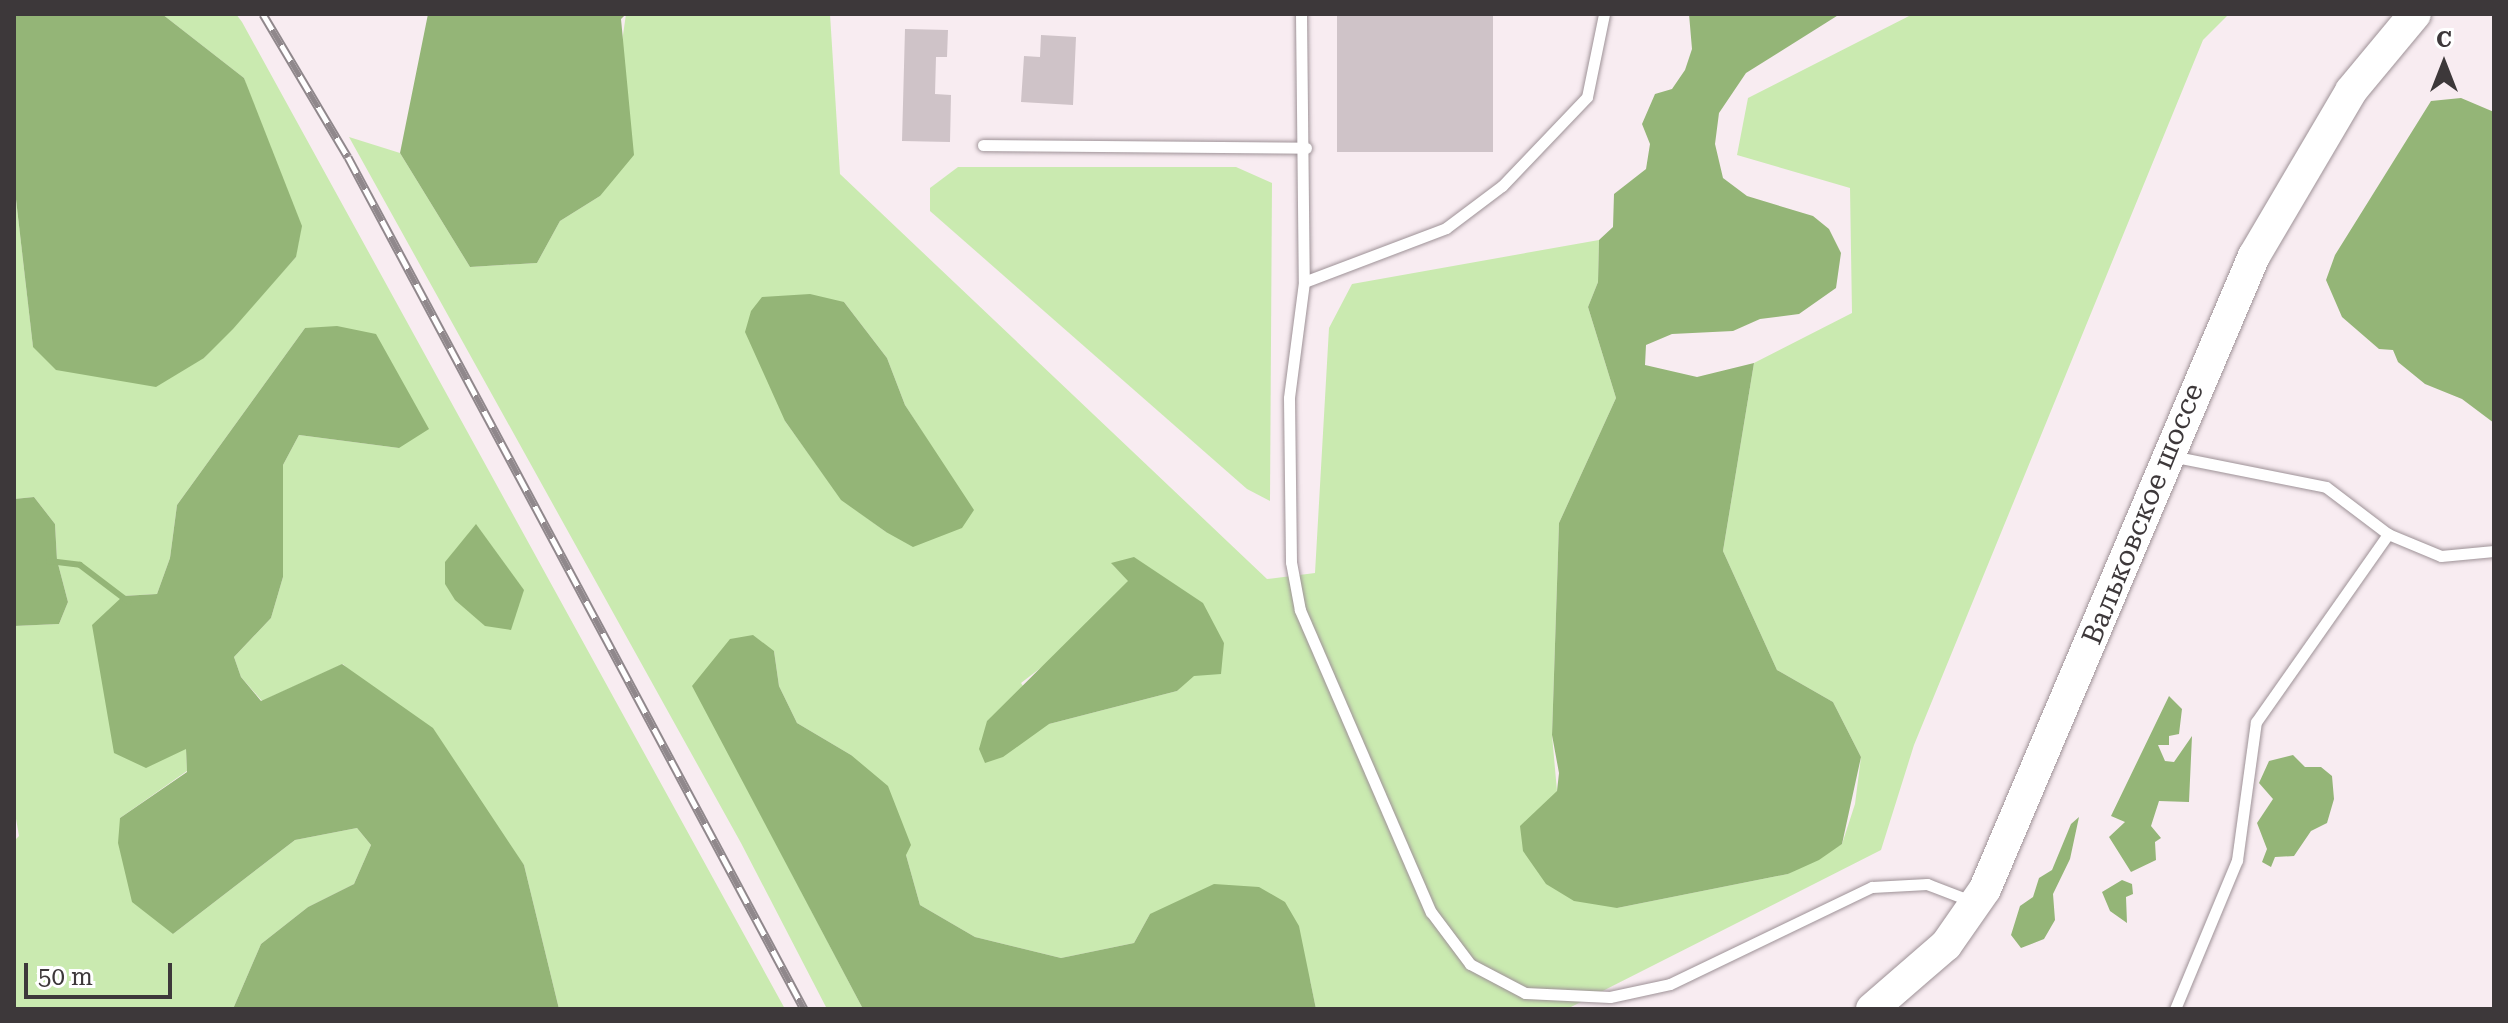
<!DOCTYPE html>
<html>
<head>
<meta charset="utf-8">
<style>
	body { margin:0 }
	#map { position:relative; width:2508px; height:1023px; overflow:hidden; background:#f8ecf1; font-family:"Roboto Serif",serif }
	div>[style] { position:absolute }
	.green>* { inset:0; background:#caeab0 }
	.water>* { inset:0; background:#94b577 }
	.stream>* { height:6px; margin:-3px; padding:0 3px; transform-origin:3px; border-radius:3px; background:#94b577 }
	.building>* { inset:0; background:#cfc3c8; transform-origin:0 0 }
	.roads { filter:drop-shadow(0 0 2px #9e9297) drop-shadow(0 0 2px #9e9297) }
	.service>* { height:11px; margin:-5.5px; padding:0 5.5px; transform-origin:5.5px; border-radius:5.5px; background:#fff }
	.secondary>* { height:32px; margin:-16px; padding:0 16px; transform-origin:16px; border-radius:16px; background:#fff }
	.rail>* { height:9px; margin-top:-4.5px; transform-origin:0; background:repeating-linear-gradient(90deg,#fff 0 18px,#90888c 0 36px); box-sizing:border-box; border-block:2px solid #90888c }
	span { translate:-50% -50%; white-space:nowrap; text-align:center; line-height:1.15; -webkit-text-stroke:6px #fff; paint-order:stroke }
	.street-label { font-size:28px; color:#3d383a }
	.frame { position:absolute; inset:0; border:16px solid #3d383a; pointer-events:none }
	.north { position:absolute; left:2404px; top:24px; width:80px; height:80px; -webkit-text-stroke:6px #fff; paint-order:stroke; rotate:0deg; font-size:22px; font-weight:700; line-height:32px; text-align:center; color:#3d383a }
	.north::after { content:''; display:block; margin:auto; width:28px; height:36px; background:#3d383a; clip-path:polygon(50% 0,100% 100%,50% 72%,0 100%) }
	.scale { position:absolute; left:24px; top:963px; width:148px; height:36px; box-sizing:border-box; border:4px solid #3d383a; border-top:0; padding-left:10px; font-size:24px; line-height:28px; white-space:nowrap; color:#3d383a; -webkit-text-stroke:6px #fff; paint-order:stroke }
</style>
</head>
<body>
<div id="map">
	<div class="green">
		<div style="clip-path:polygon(162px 14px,236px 14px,242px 22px,785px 1009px,559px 1009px,524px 865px,343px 664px,262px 701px,241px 677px,234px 657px,271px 618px,283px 577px,283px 465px,299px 435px,399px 448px,305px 328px,177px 505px,170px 558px,157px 594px,123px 596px,186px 748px,187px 771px,120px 818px,173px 934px,295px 840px,357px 828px,371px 845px,354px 884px,308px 907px,261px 944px,233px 1009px,14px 1009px,14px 841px,19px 836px,14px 807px,14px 626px,59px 624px,68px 602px,57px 560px,55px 524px,34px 497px,14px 499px,14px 182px,33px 347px,204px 358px,296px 257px,244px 78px)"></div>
		<div style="clip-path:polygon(evenodd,626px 14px,830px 14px,840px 174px,1267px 579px,1315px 573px,1329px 328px,1352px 284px,1599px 240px,1598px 282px,1588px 307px,1616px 398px,1559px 523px,1552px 735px,1557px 791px,1617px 908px,1788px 874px,1842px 844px,1855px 804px,1861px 757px,1833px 702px,1777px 670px,1723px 551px,1754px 363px,1852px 313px,1850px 188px,1737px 155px,1748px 98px,1913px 14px,2229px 14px,2203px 40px,1914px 745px,1881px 850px,1567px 1009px,1316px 1009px,1310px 980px,1150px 914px,1134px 943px,1061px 958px,975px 937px,920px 905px,906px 855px,851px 755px,797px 723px,779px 686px,774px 651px,693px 686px,863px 1009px,827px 1009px,741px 843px,349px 137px,400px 153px,470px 267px,537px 263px,560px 221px,600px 196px,626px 14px,844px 302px,887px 358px,905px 405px,947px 471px,886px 532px,841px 499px,785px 421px,844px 302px,626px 14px,1112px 564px,1224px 643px,1177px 691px,1049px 724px,1021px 683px,1064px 650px,1129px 581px,1112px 564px)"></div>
		<div style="clip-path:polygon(958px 167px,1236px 167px,1272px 183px,1270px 501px,1247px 489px,930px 211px,930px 188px)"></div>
	</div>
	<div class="water">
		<div style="clip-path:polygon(14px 14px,162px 14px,244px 78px,302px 226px,296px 257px,233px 329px,204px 358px,156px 387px,56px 370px,33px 347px,14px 182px)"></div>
		<div style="clip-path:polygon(428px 14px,626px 14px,621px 19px,634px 155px,600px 196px,560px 221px,537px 263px,470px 267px,400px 153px)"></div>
		<div style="clip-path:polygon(1689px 14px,1840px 14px,1746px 73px,1719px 113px,1715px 144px,1723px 178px,1747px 196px,1813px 216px,1829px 229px,1841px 253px,1836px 288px,1799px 314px,1760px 319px,1733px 331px,1672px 334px,1646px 345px,1645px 365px,1697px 377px,1754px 363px,1723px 551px,1777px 670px,1833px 702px,1861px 757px,1842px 844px,1819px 860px,1788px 874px,1617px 908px,1574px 901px,1546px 884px,1523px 851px,1520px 826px,1557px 791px,1559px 773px,1552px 735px,1559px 523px,1616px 398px,1588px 307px,1598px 282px,1599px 240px,1613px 227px,1614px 194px,1646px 169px,1650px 144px,1642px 124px,1655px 94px,1672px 89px,1685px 70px,1692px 49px)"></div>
		<div style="clip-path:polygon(2461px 98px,2494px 112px,2494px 423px,2462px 399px,2425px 384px,2398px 362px,2393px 350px,2379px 349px,2342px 317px,2326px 280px,2335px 255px,2431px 101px)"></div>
		<div style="clip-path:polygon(810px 294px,844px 302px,887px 358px,905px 405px,974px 510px,962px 528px,913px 547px,886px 532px,841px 500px,785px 421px,745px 332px,751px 311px,762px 297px)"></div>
		<div style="clip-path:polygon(337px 326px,376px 334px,429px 429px,399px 448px,299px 435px,283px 465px,283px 577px,271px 618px,234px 657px,241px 677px,261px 701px,342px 664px,433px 728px,524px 865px,559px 1009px,233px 1009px,261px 944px,308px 907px,354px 884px,371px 845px,357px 828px,295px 840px,173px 934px,132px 902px,118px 843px,120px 818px,187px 772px,186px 749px,146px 768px,114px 753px,92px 625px,123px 596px,157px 594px,170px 558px,177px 505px,305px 328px)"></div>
		<div style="clip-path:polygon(34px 497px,55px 524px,57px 560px,68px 602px,59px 624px,14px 626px,14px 499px)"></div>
		<div style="clip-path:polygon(476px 524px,524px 590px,511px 630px,485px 626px,455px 600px,445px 584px,445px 562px)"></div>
		<div style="clip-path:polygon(1134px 557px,1203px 603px,1224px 643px,1221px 674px,1194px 676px,1177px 691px,1049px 724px,1003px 757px,985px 763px,979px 749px,987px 721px,1128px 581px,1111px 563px)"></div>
		<div style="clip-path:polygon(753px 635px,774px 651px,779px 686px,797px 723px,851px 755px,888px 786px,911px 845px,906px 855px,920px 905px,975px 937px,1061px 958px,1134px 943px,1150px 914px,1214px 884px,1259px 887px,1285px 902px,1299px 926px,1316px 1009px,863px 1009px,692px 686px,730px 639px)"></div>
		<div style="clip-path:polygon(2169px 696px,2182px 709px,2179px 734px,2169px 736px,2169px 745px,2158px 745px,2165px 761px,2174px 762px,2192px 736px,2189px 802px,2159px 801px,2151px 826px,2161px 838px,2155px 842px,2156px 860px,2131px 872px,2109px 837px,2125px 822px,2111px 816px)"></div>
		<div style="clip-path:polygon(2293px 755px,2305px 767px,2321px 767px,2332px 776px,2334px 799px,2327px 823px,2311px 831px,2294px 856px,2275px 857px,2271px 867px,2262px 862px,2267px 849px,2257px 823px,2273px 799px,2259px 783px,2269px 761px)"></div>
		<div style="clip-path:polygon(2079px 817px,2070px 859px,2053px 894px,2055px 920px,2044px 939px,2021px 948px,2011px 935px,2020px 906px,2033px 897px,2039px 878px,2052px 870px,2071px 824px)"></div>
		<div style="clip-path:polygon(2122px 880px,2132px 884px,2133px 894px,2126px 897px,2127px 923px,2110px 911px,2102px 892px)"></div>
	</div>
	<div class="stream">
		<div style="left:49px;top:561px;width:31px;rotate:7deg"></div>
		<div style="left:80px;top:565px;width:61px;rotate:37.1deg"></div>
	</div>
	<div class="building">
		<div style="left:1337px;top:14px;width:156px;height:138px"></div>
		<div style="clip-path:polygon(905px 29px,948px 30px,947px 57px,936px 57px,935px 94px,951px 95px,950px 142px,902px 141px)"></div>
		<div style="clip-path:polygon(1041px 35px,1076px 37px,1073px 105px,1021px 102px,1024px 56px,1040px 57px)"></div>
	</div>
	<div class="roads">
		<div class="service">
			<div style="left:1301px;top:14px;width:268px;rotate:89.4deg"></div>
			<div style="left:1304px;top:282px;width:117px;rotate:97.4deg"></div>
			<div style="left:1289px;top:398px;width:164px;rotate:89.3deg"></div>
			<div style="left:1291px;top:562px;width:49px;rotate:79.4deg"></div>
			<div style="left:1300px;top:610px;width:329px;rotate:66.6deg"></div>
			<div style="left:1431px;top:912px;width:65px;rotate:53.1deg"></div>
			<div style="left:1470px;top:964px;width:62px;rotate:27.8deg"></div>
			<div style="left:1525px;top:993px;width:85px;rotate:2.7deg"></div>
			<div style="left:1610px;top:997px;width:61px;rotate:-12.2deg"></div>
			<div style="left:1670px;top:984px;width:224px;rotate:-25.7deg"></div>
			<div style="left:1872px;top:887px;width:55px;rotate:-3.1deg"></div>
			<div style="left:1927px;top:884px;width:47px;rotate:21.1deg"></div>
			<div style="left:983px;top:145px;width:323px;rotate:0.5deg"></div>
			<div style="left:1304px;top:282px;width:152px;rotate:-20.8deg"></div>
			<div style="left:1446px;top:228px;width:70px;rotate:-36.9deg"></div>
			<div style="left:1502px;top:186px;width:123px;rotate:-46.3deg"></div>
			<div style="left:1587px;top:97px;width:85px;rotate:-78.4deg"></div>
			<div style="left:2171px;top:456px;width:158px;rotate:11.3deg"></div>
			<div style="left:2326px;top:487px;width:78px;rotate:37.2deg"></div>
			<div style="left:2388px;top:534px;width:57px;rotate:22.5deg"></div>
			<div style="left:2441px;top:556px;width:53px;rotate:-5.4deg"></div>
			<div style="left:2175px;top:1009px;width:161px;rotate:-67.4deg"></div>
			<div style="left:2237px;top:860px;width:139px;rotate:-82.2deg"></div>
			<div style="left:2256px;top:722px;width:230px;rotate:-54.9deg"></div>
		</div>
		<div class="secondary">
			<div style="left:1872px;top:1009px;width:98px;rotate:-40.9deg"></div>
			<div style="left:1946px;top:945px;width:68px;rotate:-55.1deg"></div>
			<div style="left:1985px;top:889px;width:688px;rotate:-66.98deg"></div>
			<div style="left:2254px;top:256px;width:191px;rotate:-59.5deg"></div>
			<div style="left:2351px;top:91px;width:100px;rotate:-50.3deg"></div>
		</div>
	</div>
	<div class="rail">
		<div style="left:263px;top:14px;width:166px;rotate:59.3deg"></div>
		<div style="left:348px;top:157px;width:966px;rotate:61.84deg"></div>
	</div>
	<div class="street-label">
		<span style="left:2143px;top:514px;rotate:-68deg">Вальковское шоссе</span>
	</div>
	<div class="frame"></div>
	<div class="north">С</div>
	<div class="scale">50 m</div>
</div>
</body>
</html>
